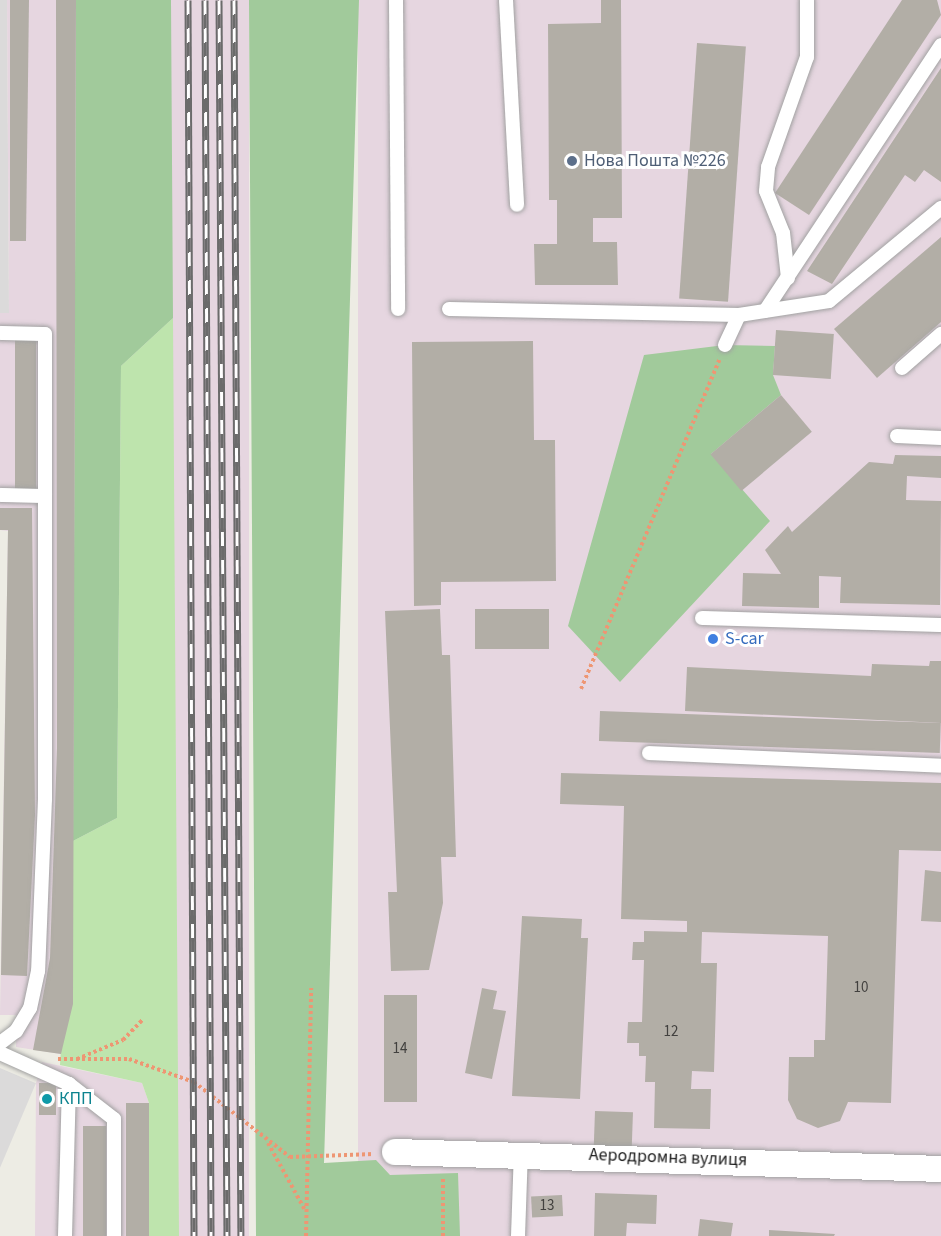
<!DOCTYPE html>
<html>
<head>
<meta charset="utf-8">
<style>
	body { margin:0 }
	#map { position:relative; width:941px; height:1236px; overflow:hidden; background:#edece4; font-family:"Source Sans 3",sans-serif }
	div>[style] { position:absolute }
	.residential>* { inset:0; background:#dbdada; transform-origin:0 0 }
	.industrial>* { inset:0; background:#e6d6e0; transform-origin:0 0 }
	.grass>* { inset:0; background:#bee4ad }
	.forest>* { inset:0; background:#a1ca9b }
	.building>* { inset:0; background:#b2aea6; transform-origin:0 0 }
	.path>* { height:4px; margin-top:-2px; transform-origin:0; background:repeating-linear-gradient(90deg,#ee9673 0 3px,transparent 0 6px) }
	.roads { filter:drop-shadow(0 0 2px #a1a1a1) drop-shadow(0 0 2px #a1a1a1) }
	.lane>* { height:14px; margin:-7px; padding:0 7px; transform-origin:7px; border-radius:7px; background:#fff }
	.street>* { height:26px; margin:-13px; padding:0 13px; transform-origin:13px; border-radius:13px; background:#fff }
	.rail>* { height:7px; margin-top:-3.5px; transform-origin:0; background:repeating-linear-gradient(90deg,#fff 0 14px,#6b6b6b 0 28px); box-sizing:border-box; border-block:2px solid #6b6b6b }
	.dots>* { width:16px; height:16px; translate:-50% -50%; box-sizing:border-box; border:3px solid #fff; border-radius:50% }
	span { translate:-50% -50%; white-space:nowrap; text-align:center; line-height:1.15; -webkit-text-stroke:6px #fff; paint-order:stroke }
	.number-label { font-size:15px; color:#42413f }
	.number-label span { -webkit-text-stroke-width:0 }
	.service-label { font-size:18px; color:#4e5e75 }
	.left { translate:0 -50%; text-align:left }
	.shop-label { font-size:18px; color:#366cbe }
	.culture-label { font-size:18px; color:#0d838f }
	.street-label { font-size:18px; color:#1d1d1d }
</style>
</head>
<body>
<div id="map">
	<div class="residential">
		<div style="clip-path:polygon(0 0,7px 0,9px 313px,0 313px)"></div>
		<div style="left:0;top:1068px;width:39px;height:168px;rotate:23deg"></div>
	</div>
	<div class="industrial">
		<div style="clip-path:polygon(7px 0,76px 0,73px 1004px,61px 1054px,16px 1047px,16px 1015px,0 1015px,8px 531px,0 530px,0 313px,9px 313px)"></div>
		<div style="left:171px;top:0;width:78px;height:1236px"></div>
		<div style="left:358px;top:0;width:583px;height:1236px"></div>
		<div style="clip-path:polygon(42px 1062px,142px 1083px,149px 1103px,148px 1236px,35px 1236px,36px 1083px)"></div>
	</div>
	<div class="grass">
		<div style="clip-path:polygon(173px 318px,179px 1236px,148px 1236px,149px 1103px,142px 1083px,60px 1065px,73px 841px,117px 818px,121px 366px)"></div>
	</div>
	<div class="forest">
		<div style="clip-path:polygon(76px 0,171px 0,173px 318px,121px 366px,117px 818px,73px 841px)"></div>
		<div style="clip-path:polygon(249px 0,359px 0,324px 1163px,376px 1160px,390px 1175px,458px 1173px,460px 1236px,256px 1236px)"></div>
		<div style="clip-path:polygon(725px 345px,775px 346px,773px 375px,781px 395px,711px 454px,770px 521px,620px 682px,568px 626px,644px 355px)"></div>
	</div>
	<div class="building">
		<div style="clip-path:polygon(10px 0,29px 0,26px 241px,10px 241px)"></div>
		<div style="clip-path:polygon(56px 0,76px 0,73px 1004px,61px 1054px,33px 1050px,50px 958px,57px 748px)"></div>
		<div style="clip-path:polygon(601px 0,621px 0,622px 218px,593px 218px,593px 242px,617px 242px,618px 285px,535px 285px,534px 244px,557px 244px,557px 200px,549px 200px,548px 24px,601px 23px)"></div>
		<div style="clip-path:polygon(902px 0,937px 0,941px 15px,809px 215px,775px 193px)"></div>
		<div style="left:697px;top:43px;width:49px;height:256px;rotate:4deg"></div>
		<div style="clip-path:polygon(941px 68px,941px 182px,924px 170px,915px 182px,905px 175px,832px 284px,807px 271px)"></div>
		<div style="clip-path:polygon(941px 237px,941px 322px,877px 378px,834px 329px)"></div>
		<div style="left:776px;top:330px;width:58px;height:45px;rotate:4deg"></div>
		<div style="left:15px;top:339px;width:21px;height:151px"></div>
		<div style="clip-path:polygon(533px 341px,534px 440px,555px 440px,556px 581px,441px 582px,441px 605px,414px 606px,412px 342px)"></div>
		<div style="left:781px;top:395px;width:48px;height:92px;rotate:50deg"></div>
		<div style="clip-path:polygon(895px 455px,941px 456px,941px 478px,907px 476px,906px 500px,941px 501px,940px 605px,840px 603px,841px 577px,819px 576px,819px 608px,742px 606px,743px 573px,781px 574px,765px 550px,788px 526px,792px 532px,869px 462px,893px 464px)"></div>
		<div style="clip-path:polygon(0 508px,32px 508px,35px 815px,27px 976px,1px 975px,8px 530px,0 530px)"></div>
		<div style="clip-path:polygon(440px 609px,442px 655px,450px 655px,456px 857px,441px 857px,443px 903px,429px 970px,391px 971px,388px 892px,397px 892px,385px 611px)"></div>
		<div style="left:475px;top:609px;width:74px;height:40px"></div>
		<div style="clip-path:polygon(930px 661px,941px 661px,941px 723px,685px 711px,687px 667px,871px 676px,872px 664px,929px 666px)"></div>
		<div style="left:600px;top:711px;width:341px;height:30px;rotate:2deg"></div>
		<div style="clip-path:polygon(561px 773px,941px 783px,941px 851px,899px 850px,891px 1103px,848px 1102px,840px 1121px,818px 1128px,797px 1119px,788px 1100px,789px 1057px,814px 1057px,814px 1040px,825px 1040px,828px 936px,702px 932px,701px 963px,717px 963px,714px 1072px,692px 1071px,691px 1089px,711px 1089px,710px 1129px,654px 1128px,655px 1082px,645px 1082px,646px 1056px,639px 1056px,639px 1043px,627px 1043px,628px 1022px,642px 1022px,644px 960px,632px 960px,633px 942px,644px 942px,644px 931px,687px 932px,687px 921px,621px 919px,624px 806px,560px 804px)"></div>
		<div style="clip-path:polygon(925px 870px,941px 872px,941px 922px,921px 921px)"></div>
		<div style="clip-path:polygon(522px 916px,582px 919px,581px 938px,588px 938px,580px 1099px,512px 1096px)"></div>
		<div style="clip-path:polygon(482px 988px,497px 991px,493px 1009px,506px 1011px,492px 1079px,465px 1073px)"></div>
		<div style="left:384px;top:995px;width:33px;height:107px"></div>
		<div style="left:39px;top:1083px;width:17px;height:32px"></div>
		<div style="left:149px;top:1103px;width:133px;height:23px;rotate:90deg"></div>
		<div style="left:595px;top:1111px;width:38px;height:35px;rotate:2deg"></div>
		<div style="left:83px;top:1126px;width:23px;height:110px"></div>
		<div style="clip-path:polygon(595px 1193px,657px 1195px,656px 1224px,627px 1223px,626px 1236px,594px 1236px)"></div>
		<div style="left:562px;top:1195px;width:21px;height:31px;rotate:87deg"></div>
		<div style="clip-path:polygon(700px 1219px,733px 1223px,731px 1236px,698px 1236px)"></div>
		<div style="clip-path:polygon(769px 1230px,835px 1234px,834px 1236px,769px 1236px)"></div>
	</div>
	<div class="path">
		<div style="left:581px;top:689px;width:357px;rotate:-67.2deg"></div>
		<div style="left:58px;top:1059px;width:71px"></div>
		<div style="left:129px;top:1059px;width:69px;rotate:19.5deg"></div>
		<div style="left:194px;top:1082px;width:122px;rotate:38deg"></div>
		<div style="left:290px;top:1157px;width:84px;rotate:-2deg"></div>
		<div style="left:77px;top:1059px;width:50px;rotate:-22.4deg"></div>
		<div style="left:123px;top:1040px;width:28px;rotate:-46deg"></div>
		<div style="left:268px;top:1143px;width:77px;rotate:61.1deg"></div>
		<div style="left:306px;top:1236px;width:248px;rotate:-88.8deg"></div>
		<div style="left:443px;top:1236px;width:59px;rotate:-90deg"></div>
	</div>
	<div class="roads">
		<div class="lane">
			<div style="left:396px;top:0;width:309px;rotate:89.6deg"></div>
			<div style="left:506px;top:0;width:205px;rotate:86.9deg"></div>
			<div style="left:788px;top:278px;width:45px;rotate:-96.3deg"></div>
			<div style="left:783px;top:233px;width:45px;rotate:-112deg"></div>
			<div style="left:766px;top:191px;width:24px;rotate:-85deg"></div>
			<div style="left:768px;top:167px;width:117px;rotate:-70.5deg"></div>
			<div style="left:807px;top:57px;width:57px;rotate:-90deg"></div>
			<div style="left:449px;top:309px;width:290px;rotate:1.2deg"></div>
			<div style="left:765px;top:311px;width:319px;rotate:-56.5deg"></div>
			<div style="left:0;top:333px;width:45px;rotate:1.3deg"></div>
			<div style="left:45px;top:334px;width:465px;rotate:90deg"></div>
			<div style="left:45px;top:799px;width:172px;rotate:92.3deg"></div>
			<div style="left:38px;top:971px;width:38px;rotate:102deg"></div>
			<div style="left:30px;top:1008px;width:27px;rotate:121deg"></div>
			<div style="left:16px;top:1031px;width:20px;rotate:143deg"></div>
			<div style="left:725px;top:345px;width:33px;rotate:-65deg"></div>
			<div style="left:739px;top:315px;width:91px;rotate:-8.8deg"></div>
			<div style="left:829px;top:301px;width:146px;rotate:-39.7deg"></div>
			<div style="left:902px;top:368px;width:52px;rotate:-41.1deg"></div>
			<div style="left:897px;top:436px;width:44px;rotate:2.6deg"></div>
			<div style="left:0;top:495px;width:45px;rotate:1.3deg"></div>
			<div style="left:702px;top:618px;width:239px;rotate:1.7deg"></div>
			<div style="left:649px;top:753px;width:292px;rotate:2.5deg"></div>
			<div style="left:0;top:1053px;width:76px;rotate:24.2deg"></div>
			<div style="left:69px;top:1084px;width:57px;rotate:37.9deg"></div>
			<div style="left:114px;top:1119px;width:117px;rotate:90deg"></div>
			<div style="left:65px;top:1236px;width:152px;rotate:-88.5deg"></div>
			<div style="left:518px;top:1236px;width:84px;rotate:-88deg"></div>
		</div>
		<div class="street">
			<div style="left:395px;top:1152px;width:546px;rotate:1.78deg"></div>
		</div>
	</div>
	<div class="rail">
		<div style="left:188px;top:0;width:1236px;rotate:89.72deg"></div>
		<div style="left:205px;top:0;width:1236px;rotate:89.72deg"></div>
		<div style="left:219px;top:0;width:1236px;rotate:89.63deg"></div>
		<div style="left:234px;top:0;width:1236px;rotate:89.68deg"></div>
	</div>
	<div class="dots">
		<div style="left:572px;top:161px;background:#5c6f8a"></div>
		<div style="left:713px;top:639px;background:#3f7fe0"></div>
		<div style="left:47px;top:1099px;background:#0f9aa8"></div>
	</div>
	<div class="number-label">
		<span style="left:861px;top:988px">10</span>
		<span style="left:671px;top:1032px">12</span>
		<span style="left:400px;top:1049px">14</span>
		<span style="left:547px;top:1206px">13</span>
	</div>
	<div class="service-label">
		<span class="left" style="left:584px;top:161px">Нова Пошта №226</span>
	</div>
	<div class="shop-label">
		<span class="left" style="left:725px;top:639px">S-car</span>
	</div>
	<div class="culture-label">
		<span class="left" style="left:59px;top:1099px">КПП</span>
	</div>
	<div class="street-label">
		<span style="left:668px;top:1158px;rotate:2deg">Аеродромна вулиця</span>
	</div>
</div>
</body>
</html>
